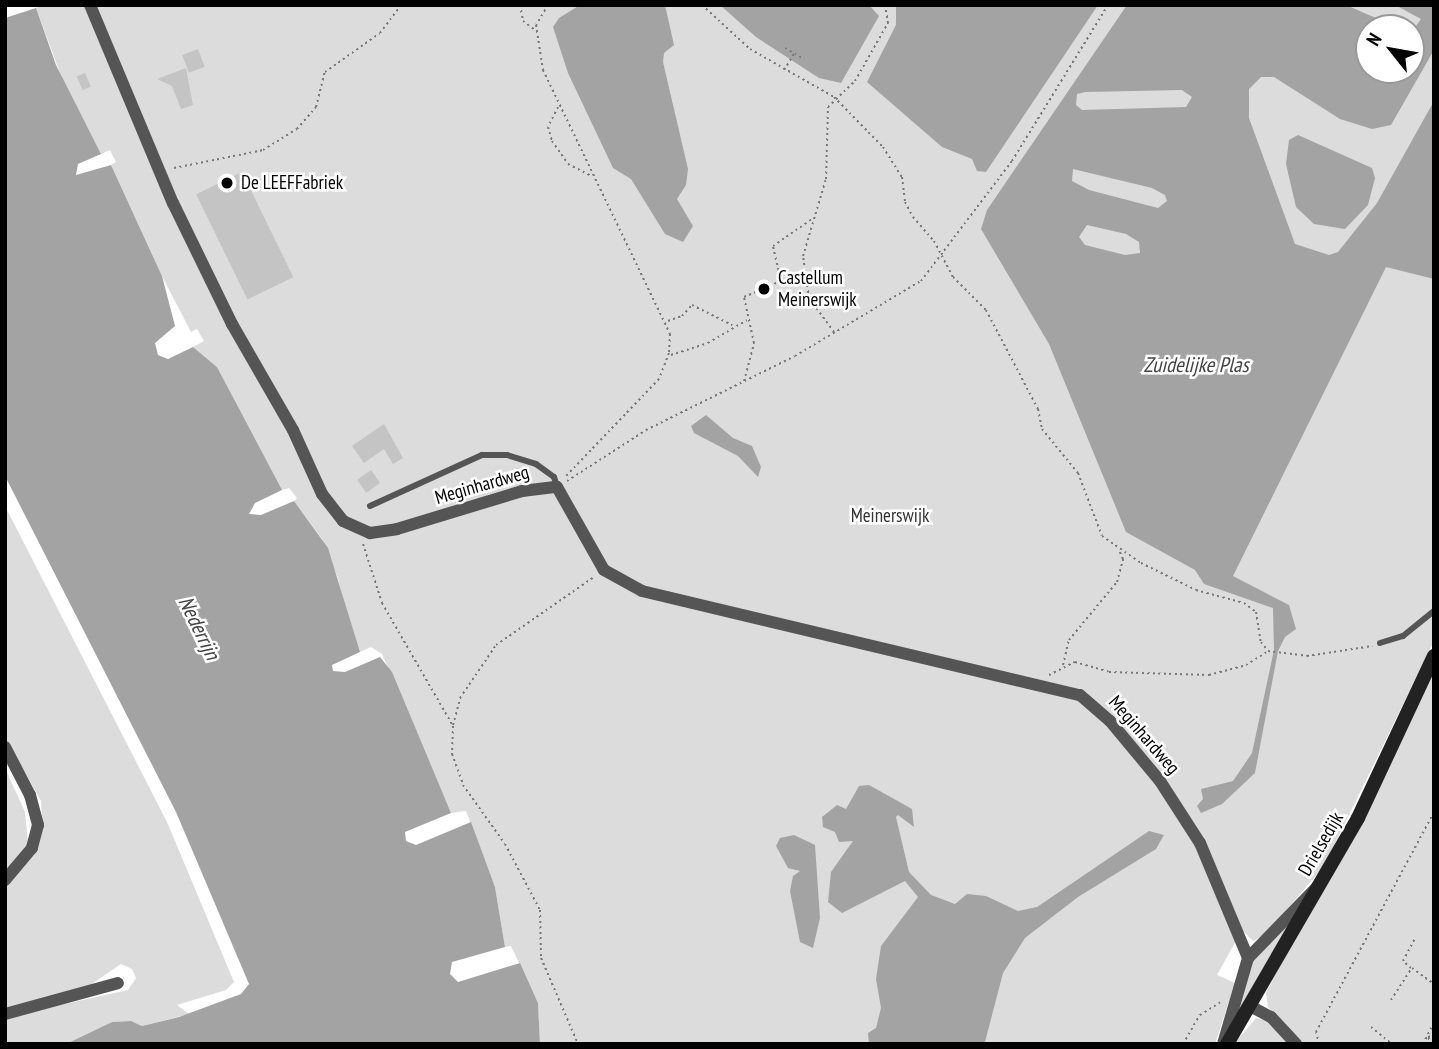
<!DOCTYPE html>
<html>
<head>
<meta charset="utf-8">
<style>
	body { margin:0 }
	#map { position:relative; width:1439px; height:1049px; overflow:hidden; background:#fff; font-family:"PT Sans Narrow",sans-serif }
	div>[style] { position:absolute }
	.green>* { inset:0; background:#dcdcdc }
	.water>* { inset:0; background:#a3a3a3 }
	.building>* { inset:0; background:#c4c4c4; transform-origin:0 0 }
	.path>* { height:2px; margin-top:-1px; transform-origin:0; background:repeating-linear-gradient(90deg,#777 0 2px,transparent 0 5.5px) }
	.lane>* { height:6px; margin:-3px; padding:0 3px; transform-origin:3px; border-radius:3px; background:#555 }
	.street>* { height:12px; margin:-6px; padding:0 6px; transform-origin:6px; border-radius:6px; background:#555 }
	.secondary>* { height:14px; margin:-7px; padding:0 7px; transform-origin:7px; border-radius:7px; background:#222 }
	.dots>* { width:19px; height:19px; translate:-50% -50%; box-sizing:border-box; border:4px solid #fff; border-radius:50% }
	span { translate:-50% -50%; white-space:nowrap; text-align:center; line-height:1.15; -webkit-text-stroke:5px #fff; paint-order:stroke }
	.poi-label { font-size:19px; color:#000 }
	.left { translate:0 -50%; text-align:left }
	.street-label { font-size:19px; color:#000 }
	.park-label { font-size:19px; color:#333 }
	.water-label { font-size:21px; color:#444; font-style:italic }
	.frame { position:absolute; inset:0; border:7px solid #000; pointer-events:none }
	.north { position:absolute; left:1355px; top:14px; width:70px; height:70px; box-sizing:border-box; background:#fff; border:2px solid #999; border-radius:50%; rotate:301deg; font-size:19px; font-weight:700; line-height:28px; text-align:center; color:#000 }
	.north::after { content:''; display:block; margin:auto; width:24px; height:32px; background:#000; clip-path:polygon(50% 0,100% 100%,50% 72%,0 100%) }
</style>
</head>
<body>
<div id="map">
	<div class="green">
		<div style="clip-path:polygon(evenodd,42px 5px,1434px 5px,1434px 641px,1324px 866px,1266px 934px,1253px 941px,1242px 930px,1217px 975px,1235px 983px,1215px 1044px,540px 1044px,538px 1003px,511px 946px,505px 947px,495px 887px,466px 811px,451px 813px,382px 654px,371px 647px,360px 652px,354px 642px,338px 578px,322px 539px,294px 501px,297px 498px,289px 488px,282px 490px,269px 468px,217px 367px,193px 347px,204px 341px,197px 329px,191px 332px,162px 276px,111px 165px,116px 162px,110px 150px,101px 154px,63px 81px,36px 8px,42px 5px,1369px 28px,1411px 28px,1411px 70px,1369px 70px,1369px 28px)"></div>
		<div style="clip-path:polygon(5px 506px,167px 822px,234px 982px,226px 990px,177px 1005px,189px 1014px,142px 1026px,131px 1021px,112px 1022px,66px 1044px,5px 1044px,5px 1017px,128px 990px,136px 978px,132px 969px,121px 964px,83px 990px,5px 1010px,5px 886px,34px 855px,43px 830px,41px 801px,5px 737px)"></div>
		<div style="clip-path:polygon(1434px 668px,1434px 1044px,1302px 1044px,1268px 1007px,1266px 993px)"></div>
		<div style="clip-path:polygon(5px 768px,25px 812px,28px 843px,5px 874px)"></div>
		<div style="clip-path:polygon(1299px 906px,1231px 1026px,1254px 959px)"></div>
		<div style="clip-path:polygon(1256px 1018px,1269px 1021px,1291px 1044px,1234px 1044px)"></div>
	</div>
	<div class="water">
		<div style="clip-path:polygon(580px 5px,665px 5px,674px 45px,664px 53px,663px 62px,688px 169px,686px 185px,677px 199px,693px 226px,683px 242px,665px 234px,631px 179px,613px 168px,568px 73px,553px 27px,559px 18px)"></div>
		<div style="clip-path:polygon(720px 5px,869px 5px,879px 16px,841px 83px,819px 78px,756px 37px)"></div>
		<div style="clip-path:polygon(896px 5px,1098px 5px,986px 172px,977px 171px,972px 159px,942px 147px,867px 82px,896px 25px)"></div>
		<div style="clip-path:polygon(evenodd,1127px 5px,1346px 5px,1399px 28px,1369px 28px,1369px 70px,1411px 70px,1411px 33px,1421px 19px,1395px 5px,1434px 5px,1434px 50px,1391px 125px,1372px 129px,1340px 119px,1274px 77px,1261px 77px,1249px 89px,1249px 118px,1295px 244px,1329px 255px,1338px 252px,1377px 203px,1434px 101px,1434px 279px,1386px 267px,1233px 576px,1289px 605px,1296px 629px,1285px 637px,1278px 651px,1255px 773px,1222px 804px,1201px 813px,1197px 806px,1203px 799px,1201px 789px,1233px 781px,1252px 753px,1274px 650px,1273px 608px,1204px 584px,1195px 570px,1126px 532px,1049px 344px,981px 229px,987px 210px,1127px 5px,1182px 90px,1192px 97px,1186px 107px,1082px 110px,1076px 105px,1077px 94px,1085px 92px,1182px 90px,1127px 5px,1073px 169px,1152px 188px,1165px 195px,1167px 201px,1158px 208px,1089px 190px,1072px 181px,1073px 169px,1127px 5px,1087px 225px,1126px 234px,1139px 242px,1140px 253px,1125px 255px,1085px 245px,1079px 237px,1087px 225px)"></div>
		<div style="clip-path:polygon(36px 8px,56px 65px,101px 154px,78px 164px,76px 175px,111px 165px,162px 276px,175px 326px,155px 343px,158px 355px,168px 359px,193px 347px,217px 367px,282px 490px,255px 503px,249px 514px,261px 515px,294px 501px,328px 548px,360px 652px,332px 665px,333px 671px,345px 672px,380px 657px,392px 672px,451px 813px,405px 832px,406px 841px,416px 845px,471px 822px,495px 887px,505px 947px,452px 962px,450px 974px,458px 982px,520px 963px,538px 1003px,540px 1044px,66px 1044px,112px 1022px,131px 1021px,142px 1026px,179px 1017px,241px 994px,249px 984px,176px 812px,5px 476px,5px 18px)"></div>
		<div style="clip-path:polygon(1298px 135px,1372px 168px,1375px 178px,1368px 205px,1345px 229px,1314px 224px,1296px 207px,1286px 164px,1289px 140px)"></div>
		<div style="clip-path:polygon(706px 415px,733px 438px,752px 446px,761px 467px,758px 477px,738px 456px,694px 433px,691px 426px)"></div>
		<div style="clip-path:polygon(869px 785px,912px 809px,914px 827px,898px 815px,896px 817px,909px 872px,931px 895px,955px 904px,967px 894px,986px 896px,1018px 911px,1037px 907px,1149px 831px,1164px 835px,1156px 849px,1078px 897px,1025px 938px,1003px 973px,985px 1042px,869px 1044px,868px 1033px,876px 1028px,881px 1008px,876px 979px,881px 946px,918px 897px,905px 881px,842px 913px,828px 902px,831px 872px,853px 841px,839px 842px,835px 832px,823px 827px,822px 817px,837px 805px,846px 809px,859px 786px)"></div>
		<div style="clip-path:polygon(794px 835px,815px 845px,820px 918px,813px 948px,800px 942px,790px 891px,793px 876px,800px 871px,788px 868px,776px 846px,780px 838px)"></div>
	</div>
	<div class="building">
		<div style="left:198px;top:49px;width:19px;height:17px;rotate:69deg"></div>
		<div style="clip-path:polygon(186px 68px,193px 105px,181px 109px,172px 86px,157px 79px)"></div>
		<div style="left:85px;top:73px;width:15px;height:9px;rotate:67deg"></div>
		<div style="left:242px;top:172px;width:117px;height:51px;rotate:64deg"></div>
		<div style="clip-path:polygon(384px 424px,403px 458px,393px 464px,384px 449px,364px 463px,352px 446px)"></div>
		<div style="left:371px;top:470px;width:16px;height:17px;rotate:55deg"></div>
	</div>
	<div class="path">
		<div style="left:520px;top:5px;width:16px;rotate:79deg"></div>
		<div style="left:523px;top:21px;width:15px;rotate:37deg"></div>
		<div style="left:548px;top:5px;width:23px;rotate:121deg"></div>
		<div style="left:536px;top:25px;width:46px;rotate:81.2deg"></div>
		<div style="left:543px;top:70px;width:293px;rotate:64.3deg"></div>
		<div style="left:670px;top:334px;width:19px;rotate:93deg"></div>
		<div style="left:669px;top:353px;width:28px;rotate:111deg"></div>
		<div style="left:659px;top:379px;width:134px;rotate:133.8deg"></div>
		<div style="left:702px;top:5px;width:65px;rotate:42.5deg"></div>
		<div style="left:750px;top:49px;width:97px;rotate:29.7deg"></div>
		<div style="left:834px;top:97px;width:70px;rotate:45.6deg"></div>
		<div style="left:883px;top:147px;width:36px;rotate:58deg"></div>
		<div style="left:902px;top:177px;width:25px;rotate:83deg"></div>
		<div style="left:905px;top:202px;width:17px;rotate:62deg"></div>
		<div style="left:913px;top:217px;width:32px;rotate:49deg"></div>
		<div style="left:934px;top:241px;width:41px;rotate:62.2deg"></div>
		<div style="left:953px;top:277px;width:47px;rotate:45deg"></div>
		<div style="left:986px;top:310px;width:112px;rotate:62.3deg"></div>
		<div style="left:1038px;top:409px;width:20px;rotate:79deg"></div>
		<div style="left:1042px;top:429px;width:57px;rotate:50.7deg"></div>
		<div style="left:1078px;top:473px;width:67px;rotate:69.1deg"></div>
		<div style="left:1102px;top:536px;width:47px;rotate:34.7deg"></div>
		<div style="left:1141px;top:563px;width:61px;rotate:26.1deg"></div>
		<div style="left:1196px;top:590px;width:50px;rotate:15.2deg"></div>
		<div style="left:1244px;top:603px;width:15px;rotate:37deg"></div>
		<div style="left:1256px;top:612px;width:30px;rotate:81deg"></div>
		<div style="left:1261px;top:642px;width:11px;rotate:52deg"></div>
		<div style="left:1268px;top:651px;width:39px;rotate:7deg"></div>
		<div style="left:1307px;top:656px;width:66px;rotate:-8.7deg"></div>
		<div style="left:785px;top:48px;width:22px;rotate:30deg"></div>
		<div style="left:784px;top:70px;width:19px;rotate:-58deg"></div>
		<div style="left:558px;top:107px;width:22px;rotate:117deg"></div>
		<div style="left:548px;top:127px;width:15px;rotate:74deg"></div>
		<div style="left:552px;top:141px;width:28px;rotate:55deg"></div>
		<div style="left:568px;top:164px;width:25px;rotate:27deg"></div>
		<div style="left:174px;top:168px;width:91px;rotate:-11.4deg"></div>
		<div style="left:263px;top:150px;width:40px;rotate:-32deg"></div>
		<div style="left:297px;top:129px;width:29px;rotate:-49deg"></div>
		<div style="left:316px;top:107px;width:36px;rotate:-76deg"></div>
		<div style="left:325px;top:72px;width:67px;rotate:-35.3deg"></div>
		<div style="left:380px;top:33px;width:35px;rotate:-53deg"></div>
		<div style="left:668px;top:321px;width:15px;rotate:-20deg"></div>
		<div style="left:682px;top:316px;width:15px;rotate:-48deg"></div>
		<div style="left:692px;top:305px;width:45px;rotate:26.6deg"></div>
		<div style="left:834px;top:332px;width:42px;rotate:-126.3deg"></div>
		<div style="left:809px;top:298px;width:42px;rotate:-98.1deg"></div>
		<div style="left:803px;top:256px;width:80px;rotate:-73.4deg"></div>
		<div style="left:826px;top:179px;width:72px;rotate:-88.4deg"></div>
		<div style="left:828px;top:107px;width:37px;rotate:-44deg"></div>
		<div style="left:855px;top:81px;width:67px;rotate:-60.4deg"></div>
		<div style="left:888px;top:23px;width:18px;rotate:-99deg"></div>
		<div style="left:671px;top:355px;width:39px;rotate:-18deg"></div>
		<div style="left:708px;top:343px;width:45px;rotate:-30.5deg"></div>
		<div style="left:744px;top:381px;width:39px;rotate:-75deg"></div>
		<div style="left:754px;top:343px;width:47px;rotate:-102.3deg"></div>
		<div style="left:744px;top:297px;width:40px;rotate:-23.4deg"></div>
		<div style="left:781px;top:281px;width:36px;rotate:-103deg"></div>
		<div style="left:773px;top:246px;width:47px;rotate:-34.7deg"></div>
		<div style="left:567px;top:481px;width:94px;rotate:-32.8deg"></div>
		<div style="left:646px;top:430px;width:166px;rotate:-26.4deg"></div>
		<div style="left:795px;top:356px;width:147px;rotate:-30.8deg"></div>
		<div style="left:921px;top:281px;width:151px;rotate:-52.8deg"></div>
		<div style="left:1012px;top:161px;width:183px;rotate:-58.4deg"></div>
		<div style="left:363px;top:544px;width:62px;rotate:72.1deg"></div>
		<div style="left:382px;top:603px;width:142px;rotate:60deg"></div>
		<div style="left:453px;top:726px;width:28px;rotate:92deg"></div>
		<div style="left:452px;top:754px;width:33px;rotate:70deg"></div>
		<div style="left:463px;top:785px;width:72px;rotate:54.6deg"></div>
		<div style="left:505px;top:844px;width:75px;rotate:62.1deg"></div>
		<div style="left:540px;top:910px;width:48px;rotate:88.8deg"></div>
		<div style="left:541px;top:958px;width:94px;rotate:66.7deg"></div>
		<div style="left:1063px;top:665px;width:26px;rotate:-77deg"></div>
		<div style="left:1069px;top:640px;width:75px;rotate:-50.4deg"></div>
		<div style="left:1117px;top:582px;width:24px;rotate:-75deg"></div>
		<div style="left:1123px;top:559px;width:10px;rotate:-114deg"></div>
		<div style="left:1049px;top:675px;width:29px;rotate:-27deg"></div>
		<div style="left:1075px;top:662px;width:35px;rotate:16deg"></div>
		<div style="left:1109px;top:672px;width:100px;rotate:1.7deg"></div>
		<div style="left:1209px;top:675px;width:38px;rotate:-15deg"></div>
		<div style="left:1246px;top:665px;width:25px;rotate:-32deg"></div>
		<div style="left:453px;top:725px;width:28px;rotate:-75deg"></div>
		<div style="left:460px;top:698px;width:64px;rotate:-55.8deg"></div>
		<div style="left:496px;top:645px;width:119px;rotate:-34.8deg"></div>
		<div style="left:1411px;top:968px;width:11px;rotate:-139deg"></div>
		<div style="left:1403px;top:961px;width:24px;rotate:-62deg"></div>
		<div style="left:1391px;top:1000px;width:38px;rotate:-57deg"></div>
		<div style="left:1412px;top:968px;width:27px;rotate:36deg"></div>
		<div style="left:1371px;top:1027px;width:27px;rotate:39deg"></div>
		<div style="left:1183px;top:1044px;width:34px;rotate:-60deg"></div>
		<div style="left:1200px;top:1015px;width:25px;rotate:-32deg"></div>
		<div style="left:1319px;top:1044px;width:12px;rotate:-104deg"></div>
		<div style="left:1316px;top:1032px;width:250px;rotate:-61.8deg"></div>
		<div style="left:1423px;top:1044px;width:25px;rotate:-63deg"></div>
		<div style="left:1432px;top:1044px;width:8px;rotate:-120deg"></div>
		<div style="left:1428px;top:1037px;width:6px;rotate:-18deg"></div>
	</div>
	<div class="lane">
		<div style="left:370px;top:506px;width:123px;rotate:-24.5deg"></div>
		<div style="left:482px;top:455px;width:25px"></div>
		<div style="left:507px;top:455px;width:30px;rotate:17deg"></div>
		<div style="left:536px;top:464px;width:22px;rotate:36deg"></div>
		<div style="left:554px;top:477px;width:10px;rotate:73deg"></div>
		<div style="left:1380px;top:643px;width:24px;rotate:-17deg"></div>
		<div style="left:1403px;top:636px;width:40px;rotate:-39deg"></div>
	</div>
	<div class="street">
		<div style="left:90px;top:5px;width:215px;rotate:67.3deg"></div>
		<div style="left:173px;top:203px;width:135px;rotate:64deg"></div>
		<div style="left:232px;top:324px;width:122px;rotate:60.1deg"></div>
		<div style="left:293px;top:430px;width:70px;rotate:65.6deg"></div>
		<div style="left:322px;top:494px;width:34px;rotate:52deg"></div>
		<div style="left:343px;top:521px;width:30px;rotate:24deg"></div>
		<div style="left:370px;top:533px;width:27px;rotate:-8deg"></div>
		<div style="left:397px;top:529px;width:131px;rotate:-16.9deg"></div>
		<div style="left:522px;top:491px;width:35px;rotate:-7deg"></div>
		<div style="left:557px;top:487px;width:95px;rotate:60.5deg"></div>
		<div style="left:604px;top:570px;width:43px;rotate:28.9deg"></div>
		<div style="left:642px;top:591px;width:450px;rotate:13.4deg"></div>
		<div style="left:1080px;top:695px;width:40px;rotate:41deg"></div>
		<div style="left:1110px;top:721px;width:78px;rotate:50.2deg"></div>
		<div style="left:1160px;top:781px;width:74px;rotate:57.2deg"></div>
		<div style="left:1200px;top:843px;width:125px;rotate:67.3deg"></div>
		<div style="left:5px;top:747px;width:54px;rotate:62.5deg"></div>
		<div style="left:30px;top:795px;width:31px;rotate:75deg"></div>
		<div style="left:38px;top:825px;width:24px;rotate:105deg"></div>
		<div style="left:32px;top:848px;width:42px;rotate:130.2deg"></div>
		<div style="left:1250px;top:1006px;width:24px;rotate:28deg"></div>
		<div style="left:1271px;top:1017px;width:37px;rotate:47deg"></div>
		<div style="left:5px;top:1014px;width:117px;rotate:-15.3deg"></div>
		<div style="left:1223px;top:1044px;width:90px;rotate:-73.8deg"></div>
		<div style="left:1248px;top:958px;width:99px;rotate:-45.8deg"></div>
	</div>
	<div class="secondary">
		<div style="left:1227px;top:1044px;width:261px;rotate:-59.9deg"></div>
		<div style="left:1358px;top:818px;width:179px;rotate:-64.9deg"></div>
	</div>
	<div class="dots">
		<div style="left:227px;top:183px;background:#000"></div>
		<div style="left:764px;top:289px;background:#000"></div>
	</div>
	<div class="poi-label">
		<span class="left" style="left:241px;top:183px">De LEEFFabriek</span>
		<span class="left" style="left:778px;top:289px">Castellum<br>Meinerswijk</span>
	</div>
	<div class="street-label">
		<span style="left:482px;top:485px;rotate:-16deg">Meginhardweg</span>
		<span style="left:1144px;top:735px;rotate:49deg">Meginhardweg</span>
		<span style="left:1321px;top:844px;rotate:-60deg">Drielsedijk</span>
	</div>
	<div class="park-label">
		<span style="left:890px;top:516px">Meinerswijk</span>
	</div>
	<div class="water-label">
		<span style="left:1196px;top:365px">Zuidelijke Plas</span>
		<span style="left:199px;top:628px;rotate:64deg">Nederrijn</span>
	</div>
	<div class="frame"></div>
	<div class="north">N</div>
</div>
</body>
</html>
